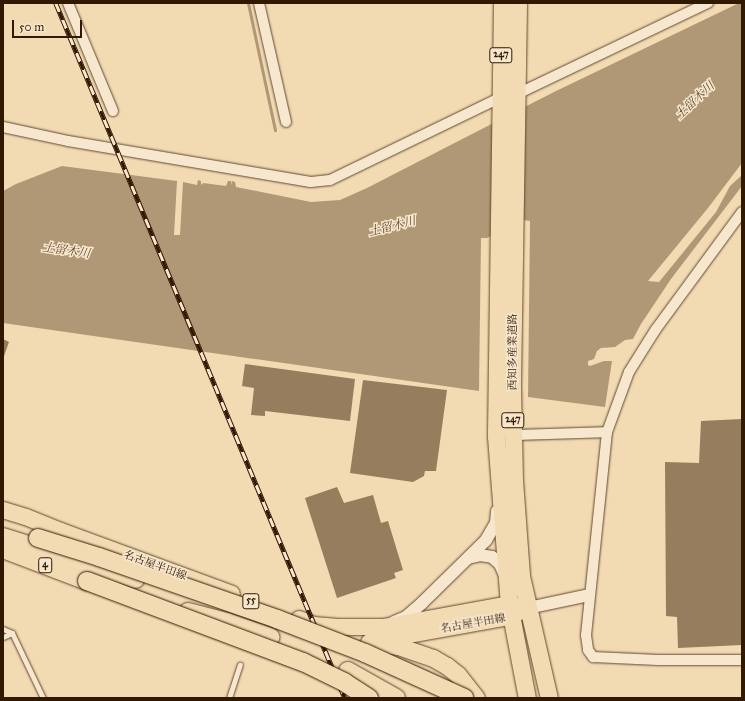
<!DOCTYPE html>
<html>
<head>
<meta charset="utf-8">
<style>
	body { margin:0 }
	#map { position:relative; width:745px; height:701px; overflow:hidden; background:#f2dab3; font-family:"IM FELL Great Primer","Noto Serif JP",serif }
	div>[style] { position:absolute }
	.water>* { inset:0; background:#b09876 }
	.stream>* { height:3px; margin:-1.5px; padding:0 1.5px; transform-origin:1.5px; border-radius:1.5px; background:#b09876 }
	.building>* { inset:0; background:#957d5e }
	.roads { filter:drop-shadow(0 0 1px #61482e) drop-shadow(0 0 1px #61482e) }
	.service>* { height:5px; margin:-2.5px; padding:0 2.5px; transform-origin:2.5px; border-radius:2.5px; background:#f7e7ce }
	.minor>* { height:10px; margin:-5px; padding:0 5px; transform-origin:5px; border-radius:5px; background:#f7e7ce }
	.tertiary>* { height:12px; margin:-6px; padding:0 6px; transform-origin:6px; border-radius:6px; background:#f7e7ce }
	.primary>* { height:16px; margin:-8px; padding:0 8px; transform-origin:8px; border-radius:8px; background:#f2dab3 }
	.trunk>* { height:17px; margin:-8.5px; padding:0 8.5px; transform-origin:8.5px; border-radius:8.5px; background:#f2dab3 }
	.motorway>* { height:18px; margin:-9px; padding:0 9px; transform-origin:9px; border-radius:9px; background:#f2dab3 }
	.rail>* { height:4.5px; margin-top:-2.25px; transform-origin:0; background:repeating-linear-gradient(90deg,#f7e7ce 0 9px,#311801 0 18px); box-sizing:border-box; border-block:1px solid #311801 }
	.bridges { filter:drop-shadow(0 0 1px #311801) drop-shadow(0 0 1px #311801) }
	.motorway-bridge>* { height:18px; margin:-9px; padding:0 9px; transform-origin:9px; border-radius:9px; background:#f2dab3 }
	span { translate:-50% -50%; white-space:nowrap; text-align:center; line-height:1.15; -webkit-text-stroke:3px #f7e7ce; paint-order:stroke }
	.shield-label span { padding:1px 3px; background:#f7e7ce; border:1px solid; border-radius:3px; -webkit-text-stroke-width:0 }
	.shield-label { font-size:10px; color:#311801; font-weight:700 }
	.street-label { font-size:11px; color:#311801 }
	.water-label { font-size:12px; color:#644b30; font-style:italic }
	.frame { position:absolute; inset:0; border:4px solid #311801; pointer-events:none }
	.scale { position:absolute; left:12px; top:20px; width:70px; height:18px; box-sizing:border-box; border:2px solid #311801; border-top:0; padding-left:5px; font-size:12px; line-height:14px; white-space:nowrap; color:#311801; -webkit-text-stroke:3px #f7e7ce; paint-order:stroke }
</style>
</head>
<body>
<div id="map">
	<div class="water">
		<div style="clip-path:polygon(739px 3px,742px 3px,742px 163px,708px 208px,648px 281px,659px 282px,716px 212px,730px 186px,742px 175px,742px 186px,671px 279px,641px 324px,633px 339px,625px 340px,615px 347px,601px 348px,597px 351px,594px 359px,588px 361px,588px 365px,590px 366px,604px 361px,612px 361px,605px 407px,528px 397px,530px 221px,524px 220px,487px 238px,481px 238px,479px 391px,3px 323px,3px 191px,16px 184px,62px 166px,177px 181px,174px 235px,180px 235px,183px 182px,197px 185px,198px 180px,201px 181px,201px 185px,203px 183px,226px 186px,228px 181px,231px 181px,231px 185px,232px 181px,235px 182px,236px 187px,311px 202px,340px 200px,367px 188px,554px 92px)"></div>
	</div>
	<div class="stream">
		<div style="left:248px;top:3px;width:130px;rotate:78deg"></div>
	</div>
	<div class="building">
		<div style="clip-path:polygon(3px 339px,9px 342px,3px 359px)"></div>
		<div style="clip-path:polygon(245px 364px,355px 379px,350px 421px,265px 411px,265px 416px,251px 415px,254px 388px,242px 386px)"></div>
		<div style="clip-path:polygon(363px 380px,447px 390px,436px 471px,425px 471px,424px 476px,413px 482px,350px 473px)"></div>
		<div style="clip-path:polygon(742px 419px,742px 645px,678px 648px,677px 617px,666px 616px,665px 462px,699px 463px,701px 421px)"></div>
		<div style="clip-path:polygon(337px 487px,344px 503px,373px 495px,381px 523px,388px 521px,403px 570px,394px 573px,396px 578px,337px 598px,305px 498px)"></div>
	</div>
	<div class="roads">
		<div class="service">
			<div style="left:3px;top:629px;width:10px;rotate:24deg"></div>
			<div style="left:3px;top:637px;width:10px;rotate:-24deg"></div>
			<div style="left:12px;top:633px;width:72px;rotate:64.5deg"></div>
			<div style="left:229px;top:698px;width:35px;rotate:-72deg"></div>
		</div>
		<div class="minor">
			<div style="left:68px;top:3px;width:117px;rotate:67.4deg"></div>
			<div style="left:259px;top:3px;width:122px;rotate:77.2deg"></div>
			<div style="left:517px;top:94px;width:212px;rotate:-25.5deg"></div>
			<div style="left:3px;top:127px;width:66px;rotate:12.2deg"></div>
			<div style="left:68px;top:141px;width:246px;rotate:9.6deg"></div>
			<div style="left:311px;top:182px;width:19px;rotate:-6deg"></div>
			<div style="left:330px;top:180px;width:189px;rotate:-25.8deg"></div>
			<div style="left:742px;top:212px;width:145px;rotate:126.3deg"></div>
			<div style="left:656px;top:329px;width:51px;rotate:122.1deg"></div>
			<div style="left:629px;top:372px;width:64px;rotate:110.1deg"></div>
			<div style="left:607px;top:432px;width:204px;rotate:95.9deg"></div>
			<div style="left:586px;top:635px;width:15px;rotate:82deg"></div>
			<div style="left:588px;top:650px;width:9px;rotate:54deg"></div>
			<div style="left:593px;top:657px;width:65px;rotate:2.6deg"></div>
			<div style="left:658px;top:660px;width:84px"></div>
			<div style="left:513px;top:435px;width:94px;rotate:-1.8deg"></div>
		</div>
		<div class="tertiary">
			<div style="left:468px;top:558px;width:12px;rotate:-14deg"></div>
			<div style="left:480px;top:555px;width:12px;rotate:9deg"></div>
			<div style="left:492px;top:557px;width:11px;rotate:41deg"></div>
			<div style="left:500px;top:564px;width:12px;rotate:66deg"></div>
			<div style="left:528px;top:608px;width:62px;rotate:-12deg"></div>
			<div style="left:394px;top:622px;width:13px;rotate:-23deg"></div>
			<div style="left:406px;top:617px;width:21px;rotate:-41deg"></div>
			<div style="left:422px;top:603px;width:90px;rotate:-44.5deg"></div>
			<div style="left:486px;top:540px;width:20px;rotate:-60deg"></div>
			<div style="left:496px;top:523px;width:12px;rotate:-85deg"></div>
		</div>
		<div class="primary">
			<div style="left:3px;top:510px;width:24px;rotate:17deg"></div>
			<div style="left:26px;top:517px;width:38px;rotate:22deg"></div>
			<div style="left:61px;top:531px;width:182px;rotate:20.2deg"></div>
			<div style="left:299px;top:619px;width:16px;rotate:22deg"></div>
			<div style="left:314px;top:625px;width:21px;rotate:5deg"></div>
			<div style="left:335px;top:627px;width:48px"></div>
			<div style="left:383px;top:627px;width:128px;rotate:-10.3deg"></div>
			<div style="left:509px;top:604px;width:13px;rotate:13deg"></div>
			<div style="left:376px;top:641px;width:136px;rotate:-10.2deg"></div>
			<div style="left:510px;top:617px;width:15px;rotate:-28deg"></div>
		</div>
		<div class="trunk">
			<div style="left:502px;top:3px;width:433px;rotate:90.8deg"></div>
			<div style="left:496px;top:436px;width:169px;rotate:85.6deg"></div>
			<div style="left:509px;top:604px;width:96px;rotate:79.2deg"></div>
			<div style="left:518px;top:3px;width:382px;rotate:90.9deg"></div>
			<div style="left:512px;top:385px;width:95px;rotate:88.8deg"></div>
			<div style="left:514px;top:480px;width:96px;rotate:85.8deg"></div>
			<div style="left:521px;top:576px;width:125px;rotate:77.1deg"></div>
			<div style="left:369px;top:642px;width:29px;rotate:8deg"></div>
			<div style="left:398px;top:646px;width:37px;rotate:19deg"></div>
			<div style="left:433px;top:658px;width:16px;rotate:30deg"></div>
			<div style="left:447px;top:666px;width:14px;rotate:39deg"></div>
			<div style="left:458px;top:675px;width:29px;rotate:52deg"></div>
		</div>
		<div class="motorway">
			<div style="left:3px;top:537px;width:139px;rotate:17.5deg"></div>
			<div style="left:6px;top:550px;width:87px;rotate:20.9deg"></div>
			<div style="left:188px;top:612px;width:40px;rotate:14.4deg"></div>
			<div style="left:227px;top:622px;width:46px;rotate:19.2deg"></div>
			<div style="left:348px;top:671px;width:55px;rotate:29.4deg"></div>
		</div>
	</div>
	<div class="rail">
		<div style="left:56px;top:3px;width:753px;rotate:67.42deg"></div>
	</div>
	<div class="bridges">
		<div class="motorway-bridge">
			<div style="left:38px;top:538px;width:64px;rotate:17.3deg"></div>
			<div style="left:99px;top:557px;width:188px;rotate:19.2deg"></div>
			<div style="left:277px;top:619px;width:94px;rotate:21.1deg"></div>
			<div style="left:365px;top:653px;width:109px;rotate:24.4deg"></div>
			<div style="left:87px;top:581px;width:231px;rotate:20.6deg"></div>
			<div style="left:303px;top:662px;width:46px;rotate:26deg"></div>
			<div style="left:344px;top:682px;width:30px;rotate:33deg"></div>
		</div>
	</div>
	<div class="shield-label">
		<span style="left:501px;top:55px">247</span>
		<span style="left:513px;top:420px">247</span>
		<span style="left:45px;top:565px">4</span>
		<span style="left:251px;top:601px">55</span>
	</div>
	<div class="street-label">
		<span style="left:513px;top:352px;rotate:-90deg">西知多産業道路</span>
		<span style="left:155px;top:566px;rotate:20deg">名古屋半田線</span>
		<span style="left:473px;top:624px;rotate:-10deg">名古屋半田線</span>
	</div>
	<div class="water-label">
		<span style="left:695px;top:101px;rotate:-43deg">土留木川</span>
		<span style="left:392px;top:227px;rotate:-14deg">土留木川</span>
		<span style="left:66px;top:251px;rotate:8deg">土留木川</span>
	</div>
	<div class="frame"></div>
	<div class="scale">50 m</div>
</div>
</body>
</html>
